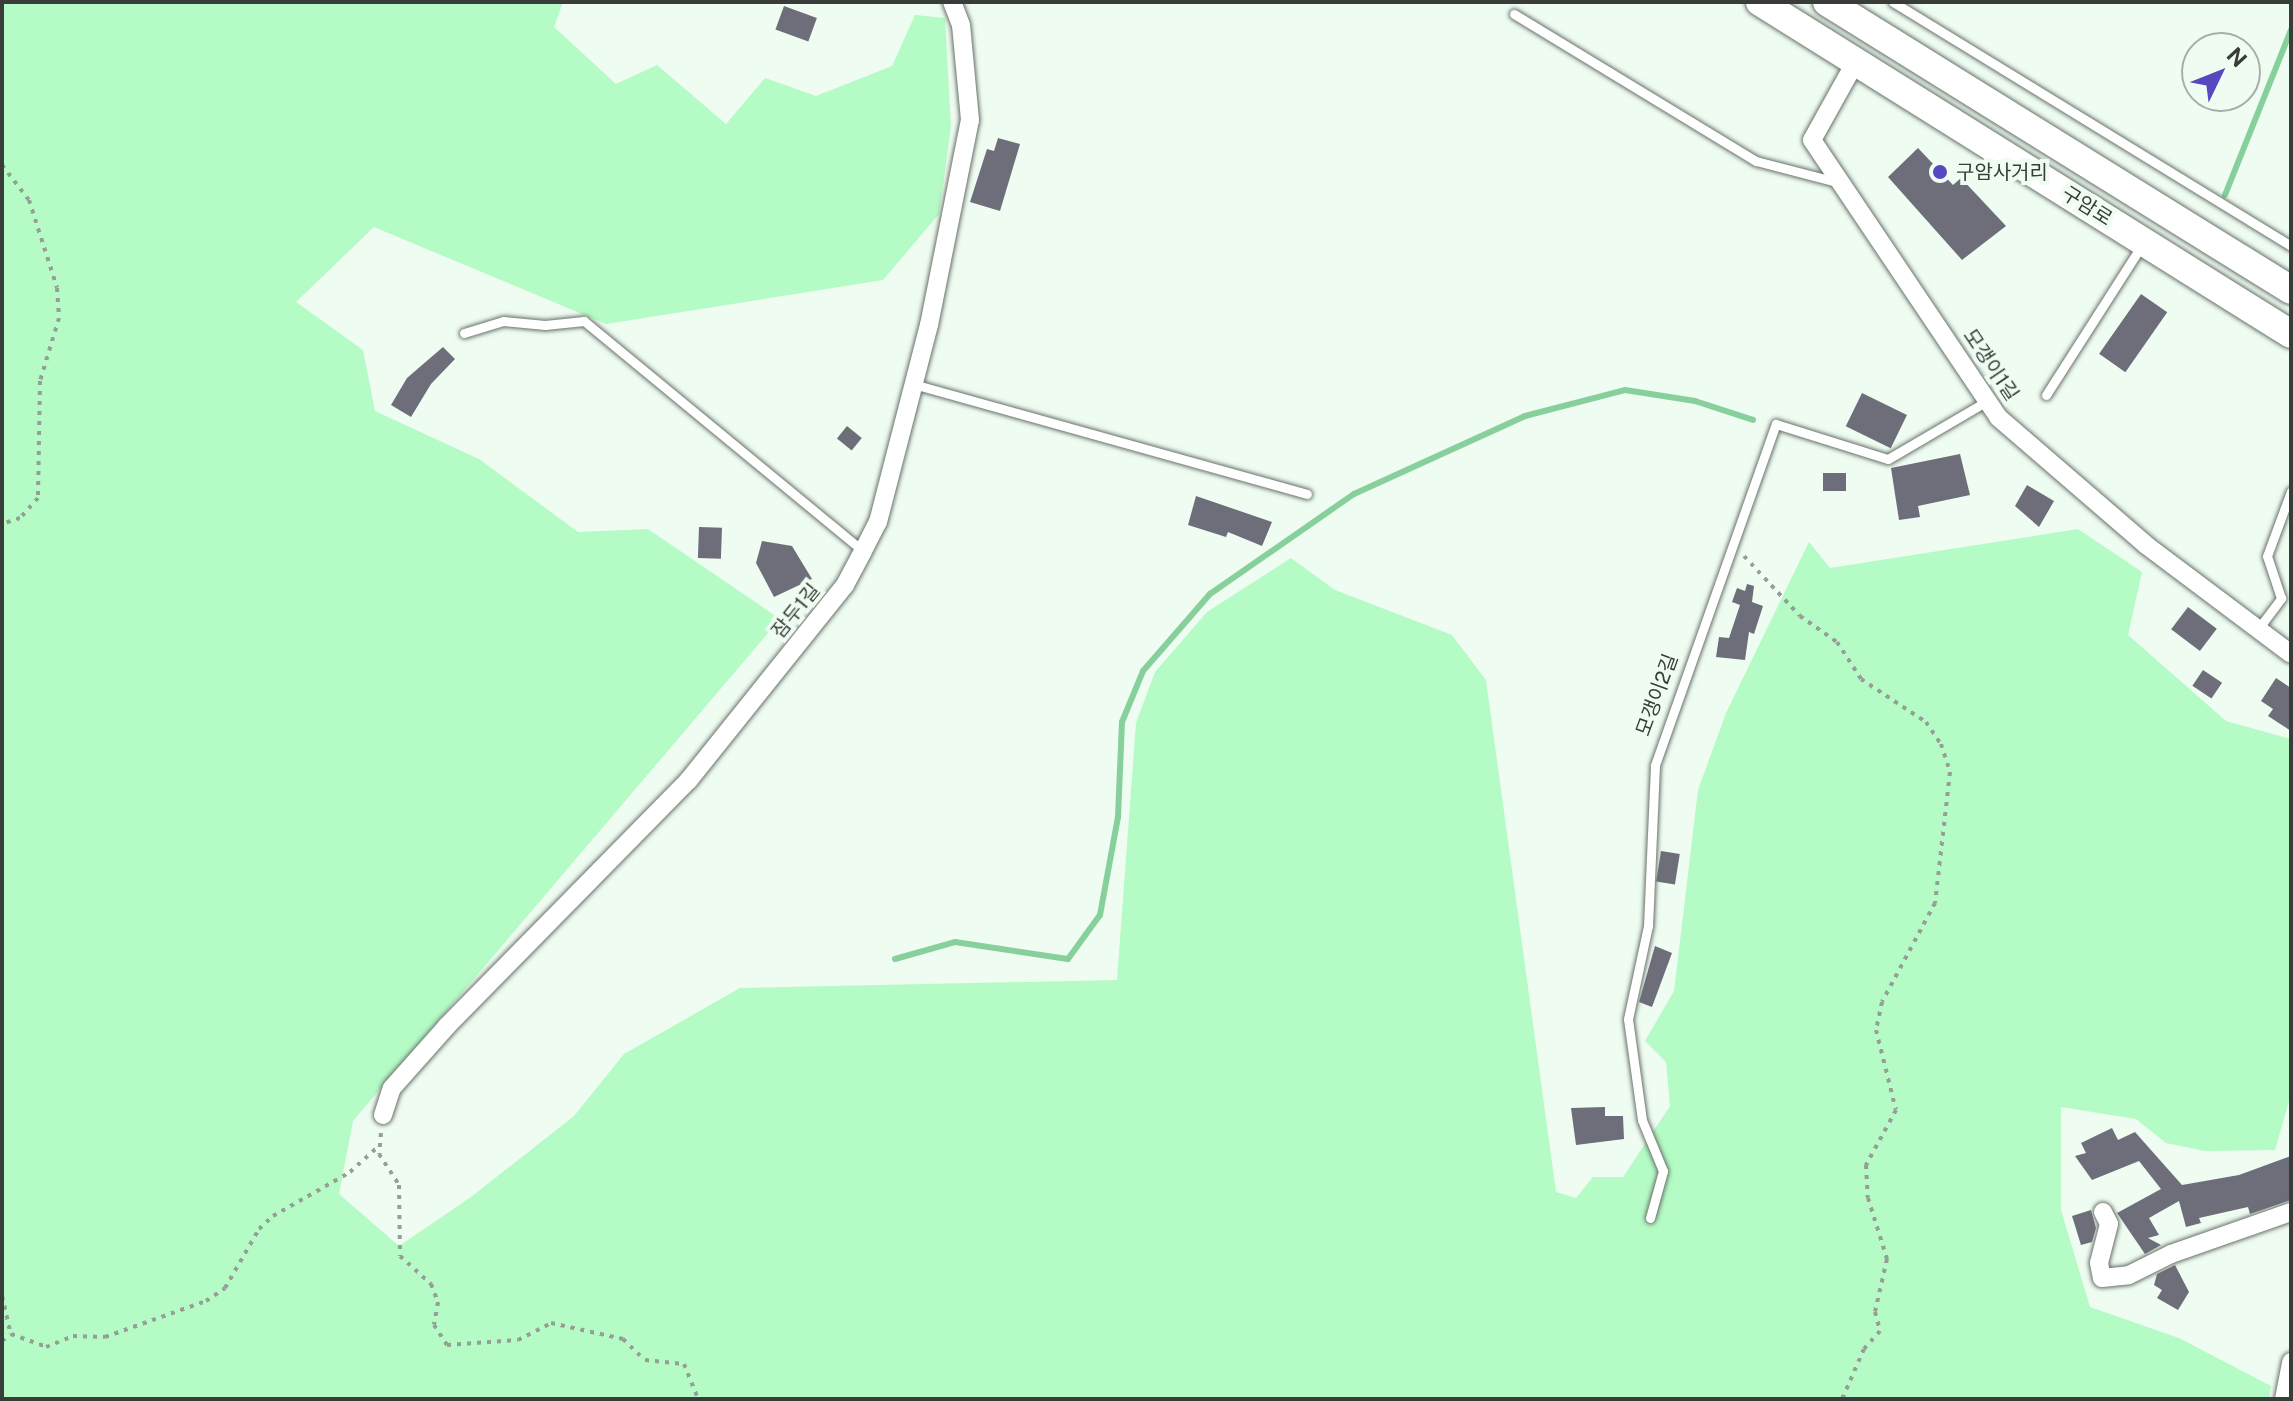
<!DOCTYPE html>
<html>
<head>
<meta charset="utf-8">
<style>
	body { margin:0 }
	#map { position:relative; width:2293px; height:1401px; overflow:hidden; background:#effcf2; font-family:"Public Sans","Noto Sans KR",sans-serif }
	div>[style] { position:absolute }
	.green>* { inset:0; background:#b4fbc5 }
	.stream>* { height:6px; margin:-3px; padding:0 3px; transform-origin:3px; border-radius:3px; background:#88d09b }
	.building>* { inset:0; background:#6d6e7a; transform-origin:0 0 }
	.path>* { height:4px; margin-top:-2px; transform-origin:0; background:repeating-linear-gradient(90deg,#959e97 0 4px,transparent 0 10px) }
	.roads { filter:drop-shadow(0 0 2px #68726a) drop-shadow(0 0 2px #68726a) }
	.lane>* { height:9px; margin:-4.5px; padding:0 4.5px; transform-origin:4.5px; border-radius:4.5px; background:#fff }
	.street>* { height:18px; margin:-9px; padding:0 9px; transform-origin:9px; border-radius:9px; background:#fff }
	.primary>* { height:28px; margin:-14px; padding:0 14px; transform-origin:14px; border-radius:14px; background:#fff }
	.dots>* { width:22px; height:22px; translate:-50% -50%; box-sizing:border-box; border:4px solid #effcf2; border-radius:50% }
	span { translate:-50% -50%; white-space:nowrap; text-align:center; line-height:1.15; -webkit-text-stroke:8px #effcf2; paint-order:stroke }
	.poi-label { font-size:20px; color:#383d39 }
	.left { translate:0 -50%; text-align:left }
	.street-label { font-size:20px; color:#383d39 }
	.frame { position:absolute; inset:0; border:4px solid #383d39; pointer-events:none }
	.north { position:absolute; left:2181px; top:32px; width:80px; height:80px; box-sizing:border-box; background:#effcf2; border:2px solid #a6b0a8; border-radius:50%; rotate:47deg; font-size:22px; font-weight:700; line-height:32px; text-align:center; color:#383d39 }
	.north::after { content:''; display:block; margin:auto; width:28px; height:36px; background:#5548c0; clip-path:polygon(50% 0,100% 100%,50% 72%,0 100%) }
</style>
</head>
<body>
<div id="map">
	<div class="green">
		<div style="clip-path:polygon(2px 2px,563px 2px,554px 27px,616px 84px,657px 65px,726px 124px,765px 78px,816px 96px,892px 66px,915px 15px,945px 18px,951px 127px,939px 214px,883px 280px,606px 324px,374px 227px,296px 302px,363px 350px,375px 411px,479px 459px,578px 532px,648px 529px,780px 619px,353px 1121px,339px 1194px,399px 1246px,471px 1197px,574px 1116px,624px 1054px,740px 988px,1117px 980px,1136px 723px,1155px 672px,1207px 612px,1291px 558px,1335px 590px,1452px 635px,1486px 680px,1556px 1192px,1576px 1198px,1593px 1177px,1623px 1177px,1670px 1106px,1666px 1062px,1645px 1041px,1674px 991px,1698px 790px,1726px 713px,1809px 542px,1830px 568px,2078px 529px,2142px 572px,2128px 635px,2226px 721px,2291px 739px,2291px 1094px,2275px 1150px,2205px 1151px,2166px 1143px,2136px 1119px,2061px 1107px,2061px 1210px,2090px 1307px,2179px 1338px,2271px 1386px,2269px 1399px,2px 1399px)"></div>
	</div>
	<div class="stream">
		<div style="left:2225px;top:195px;width:178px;rotate:-68.2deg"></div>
		<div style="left:895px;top:959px;width:62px;rotate:-15.8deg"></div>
		<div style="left:955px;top:942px;width:114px;rotate:8.6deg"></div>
		<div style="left:1068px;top:959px;width:54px;rotate:-54deg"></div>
		<div style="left:1100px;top:915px;width:100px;rotate:-79.6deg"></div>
		<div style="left:1118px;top:817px;width:95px;rotate:-87.6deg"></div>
		<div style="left:1122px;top:722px;width:55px;rotate:-67.6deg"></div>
		<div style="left:1143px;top:671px;width:102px;rotate:-49deg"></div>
		<div style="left:1210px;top:594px;width:175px;rotate:-34.8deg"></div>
		<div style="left:1354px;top:494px;width:188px;rotate:-24.5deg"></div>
		<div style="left:1525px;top:416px;width:103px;rotate:-14.6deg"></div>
		<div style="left:1625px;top:390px;width:71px;rotate:8.9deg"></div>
		<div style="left:1695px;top:401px;width:61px;rotate:18.1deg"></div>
	</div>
	<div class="building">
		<div style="left:784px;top:6px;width:35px;height:25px;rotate:20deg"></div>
		<div style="clip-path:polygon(998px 138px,1020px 144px,1000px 211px,970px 202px,987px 149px,994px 151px)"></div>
		<div style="clip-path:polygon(1918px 148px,1953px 185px,1961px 178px,2006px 226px,1962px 260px,1888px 177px)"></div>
		<div style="left:2141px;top:294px;width:32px;height:73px;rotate:35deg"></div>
		<div style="clip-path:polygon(443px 347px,455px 359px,431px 384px,411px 417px,391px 405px,407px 378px)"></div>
		<div style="left:1862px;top:393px;width:50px;height:37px;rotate:26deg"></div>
		<div style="left:847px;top:426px;width:19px;height:16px;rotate:39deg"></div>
		<div style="clip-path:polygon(1960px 454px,1970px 495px,1918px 506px,1920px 517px,1899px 520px,1891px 468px)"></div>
		<div style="left:1823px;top:473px;width:23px;height:18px"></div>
		<div style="clip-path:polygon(2027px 485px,2054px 501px,2039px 527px,2015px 506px)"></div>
		<div style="clip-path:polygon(1196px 496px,1272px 522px,1262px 546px,1228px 532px,1226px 537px,1188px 525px)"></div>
		<div style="left:699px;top:527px;width:23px;height:31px;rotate:2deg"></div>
		<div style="clip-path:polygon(762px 541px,792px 546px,812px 579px,774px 597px,756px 563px)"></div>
		<div style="clip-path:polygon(1747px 584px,1754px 586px,1752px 602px,1763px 606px,1754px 634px,1749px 632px,1745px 660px,1716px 657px,1719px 637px,1729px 638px,1740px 605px,1732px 602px,1737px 588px,1745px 591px)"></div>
		<div style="left:2188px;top:607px;width:36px;height:28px;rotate:37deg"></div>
		<div style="left:2203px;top:670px;width:23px;height:19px;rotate:34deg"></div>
		<div style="clip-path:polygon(2276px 678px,2291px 688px,2291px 731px,2268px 716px,2273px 709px,2261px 701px)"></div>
		<div style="left:1661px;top:851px;width:19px;height:31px;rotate:9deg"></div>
		<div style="clip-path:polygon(1655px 946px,1672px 953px,1652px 1007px,1639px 1002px)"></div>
		<div style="clip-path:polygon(1605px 1107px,1605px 1116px,1623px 1116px,1624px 1139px,1576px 1145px,1571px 1108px)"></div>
		<div style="clip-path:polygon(2112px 1128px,2118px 1140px,2135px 1132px,2182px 1185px,2239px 1175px,2291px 1156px,2291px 1200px,2250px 1214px,2248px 1207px,2199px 1218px,2201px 1223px,2186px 1227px,2179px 1201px,2149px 1218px,2159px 1235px,2148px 1238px,2161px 1245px,2145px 1254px,2117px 1213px,2161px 1189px,2139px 1161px,2092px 1180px,2075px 1156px,2086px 1153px,2081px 1143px)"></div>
		<div style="clip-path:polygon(2091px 1210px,2096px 1228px,2092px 1242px,2081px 1245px,2072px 1216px)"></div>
		<div style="clip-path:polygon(2175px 1265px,2189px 1292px,2178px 1310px,2157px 1298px,2162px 1290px,2154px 1285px,2157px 1274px)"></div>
	</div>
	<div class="path">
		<div style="left:2px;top:165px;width:44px;rotate:52.4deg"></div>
		<div style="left:29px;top:200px;width:92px;rotate:72.3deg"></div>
		<div style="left:57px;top:288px;width:30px;rotate:86deg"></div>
		<div style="left:59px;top:318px;width:66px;rotate:106.8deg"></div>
		<div style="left:40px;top:381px;width:117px;rotate:91deg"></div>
		<div style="left:38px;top:498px;width:27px;rotate:132deg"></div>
		<div style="left:20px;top:518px;width:19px;rotate:162deg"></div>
		<div style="left:1744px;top:556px;width:82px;rotate:47deg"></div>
		<div style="left:1800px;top:616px;width:45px;rotate:35.1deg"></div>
		<div style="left:1837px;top:642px;width:44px;rotate:57deg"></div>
		<div style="left:1861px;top:679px;width:78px;rotate:33.5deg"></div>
		<div style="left:1926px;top:722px;width:27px;rotate:56deg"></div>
		<div style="left:1941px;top:744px;width:29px;rotate:72deg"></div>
		<div style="left:1950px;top:772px;width:132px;rotate:96.5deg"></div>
		<div style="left:1935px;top:903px;width:112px;rotate:118.2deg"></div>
		<div style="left:1882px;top:1002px;width:29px;rotate:102deg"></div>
		<div style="left:1876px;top:1030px;width:82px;rotate:76deg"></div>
		<div style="left:1896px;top:1110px;width:63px;rotate:118.6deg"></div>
		<div style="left:1866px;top:1165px;width:33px;rotate:87deg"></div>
		<div style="left:1868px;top:1198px;width:64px;rotate:72.7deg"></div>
		<div style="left:1887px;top:1259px;width:54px;rotate:102.8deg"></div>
		<div style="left:1875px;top:1312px;width:20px;rotate:75deg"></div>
		<div style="left:1880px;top:1331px;width:24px;rotate:132deg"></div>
		<div style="left:1864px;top:1349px;width:55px;rotate:113.7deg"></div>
		<div style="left:381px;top:1133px;width:21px;rotate:95deg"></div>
		<div style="left:379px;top:1154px;width:37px;rotate:57deg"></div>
		<div style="left:399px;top:1185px;width:71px;rotate:89.2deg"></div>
		<div style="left:400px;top:1256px;width:42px;rotate:42.1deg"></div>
		<div style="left:431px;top:1284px;width:19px;rotate:69deg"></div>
		<div style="left:438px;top:1302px;width:23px;rotate:100deg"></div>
		<div style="left:434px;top:1325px;width:24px;rotate:57deg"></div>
		<div style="left:447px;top:1345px;width:71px;rotate:-4deg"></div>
		<div style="left:518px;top:1340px;width:37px;rotate:-27deg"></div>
		<div style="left:551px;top:1323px;width:74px;rotate:12.5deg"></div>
		<div style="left:623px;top:1339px;width:30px;rotate:44deg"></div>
		<div style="left:645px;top:1360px;width:39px;rotate:6deg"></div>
		<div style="left:684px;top:1364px;width:38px;rotate:68deg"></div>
		<div style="left:2px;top:1296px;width:39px;rotate:77deg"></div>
		<div style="left:11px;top:1334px;width:37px;rotate:20deg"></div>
		<div style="left:46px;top:1347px;width:29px;rotate:-22deg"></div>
		<div style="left:73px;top:1336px;width:32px;rotate:2deg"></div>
		<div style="left:105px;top:1337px;width:107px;rotate:-19.6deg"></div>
		<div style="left:206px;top:1301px;width:23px;rotate:-34deg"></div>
		<div style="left:225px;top:1288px;width:68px;rotate:-60deg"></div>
		<div style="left:259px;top:1229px;width:19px;rotate:-43deg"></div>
		<div style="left:273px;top:1216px;width:89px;rotate:-29.7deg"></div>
		<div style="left:350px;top:1172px;width:38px;rotate:-42deg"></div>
		<div style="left:2px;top:1341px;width:11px;rotate:-38deg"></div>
	</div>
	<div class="roads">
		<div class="lane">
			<div style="left:1893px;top:2px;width:467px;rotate:31.5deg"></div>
			<div style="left:1514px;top:14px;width:283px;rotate:31.3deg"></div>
			<div style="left:1756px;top:161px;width:84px;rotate:14.5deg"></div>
			<div style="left:464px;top:333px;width:41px;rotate:-17.1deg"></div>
			<div style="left:503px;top:321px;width:42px;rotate:5.4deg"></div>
			<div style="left:545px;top:325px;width:39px;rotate:-6deg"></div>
			<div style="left:584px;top:321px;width:362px;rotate:39.5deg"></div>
			<div style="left:913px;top:384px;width:409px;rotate:15.6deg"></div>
			<div style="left:2046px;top:395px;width:178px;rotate:-57.4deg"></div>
			<div style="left:2258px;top:629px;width:39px;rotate:-53deg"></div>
			<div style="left:2281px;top:598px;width:44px;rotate:-108.4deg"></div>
			<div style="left:2267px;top:556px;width:69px;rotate:-69.7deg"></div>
			<div style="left:1650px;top:1218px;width:49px;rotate:-74.5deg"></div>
			<div style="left:1663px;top:1171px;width:55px;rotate:-112.4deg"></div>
			<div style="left:1642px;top:1120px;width:102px;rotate:-97.9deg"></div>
			<div style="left:1628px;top:1019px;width:95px;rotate:-77.9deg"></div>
			<div style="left:1648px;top:926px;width:161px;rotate:-87.5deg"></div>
			<div style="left:1655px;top:765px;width:362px;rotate:-70.5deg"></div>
			<div style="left:1776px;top:424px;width:117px;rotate:17.4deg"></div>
			<div style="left:1888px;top:459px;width:115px;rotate:-30.4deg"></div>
		</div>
		<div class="street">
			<div style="left:1856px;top:61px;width:90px;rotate:119.1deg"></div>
			<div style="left:1812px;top:140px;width:335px;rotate:56.1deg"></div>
			<div style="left:1999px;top:418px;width:194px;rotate:40.8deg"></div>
			<div style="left:2146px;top:545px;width:181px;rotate:36.9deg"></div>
			<div style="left:383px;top:1115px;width:28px;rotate:-72deg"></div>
			<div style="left:392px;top:1088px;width:83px;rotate:-48.4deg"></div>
			<div style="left:447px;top:1026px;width:344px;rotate:-45.5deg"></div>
			<div style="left:688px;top:781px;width:251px;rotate:-51.3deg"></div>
			<div style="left:845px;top:585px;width:38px;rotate:-62deg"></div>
			<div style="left:863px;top:551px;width:33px;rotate:-63deg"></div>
			<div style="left:878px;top:522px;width:203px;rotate:-75.5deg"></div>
			<div style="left:929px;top:325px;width:209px;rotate:-78.7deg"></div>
			<div style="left:970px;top:120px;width:95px;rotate:-95.4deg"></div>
			<div style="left:961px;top:25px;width:25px;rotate:-111deg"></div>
			<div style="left:2103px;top:1212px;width:13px;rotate:63deg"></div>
			<div style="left:2109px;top:1224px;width:40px;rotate:104.4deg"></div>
			<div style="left:2099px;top:1263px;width:15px;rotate:79deg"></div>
			<div style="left:2102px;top:1278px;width:27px;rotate:-6deg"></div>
			<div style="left:2129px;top:1275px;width:47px;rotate:-26.6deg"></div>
			<div style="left:2171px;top:1254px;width:127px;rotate:-19.3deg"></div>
			<div style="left:2284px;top:1399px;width:38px;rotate:-79deg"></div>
		</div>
		<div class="primary">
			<div style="left:1760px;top:2px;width:626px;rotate:32.02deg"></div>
			<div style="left:1827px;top:2px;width:546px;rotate:31.83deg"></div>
		</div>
	</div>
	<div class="dots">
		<div style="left:1940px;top:172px;background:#5548c0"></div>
	</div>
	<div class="poi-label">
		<span class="left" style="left:1956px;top:172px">구암사거리</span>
	</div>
	<div class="street-label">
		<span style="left:2087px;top:206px;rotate:32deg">구암로</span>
		<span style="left:1991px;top:365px;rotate:56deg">모갱이1길</span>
		<span style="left:796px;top:611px;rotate:-51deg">잠두1길</span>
		<span style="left:1657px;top:695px;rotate:-70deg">모갱이2길</span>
	</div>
	<div class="frame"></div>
	<div class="north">N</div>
</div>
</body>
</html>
